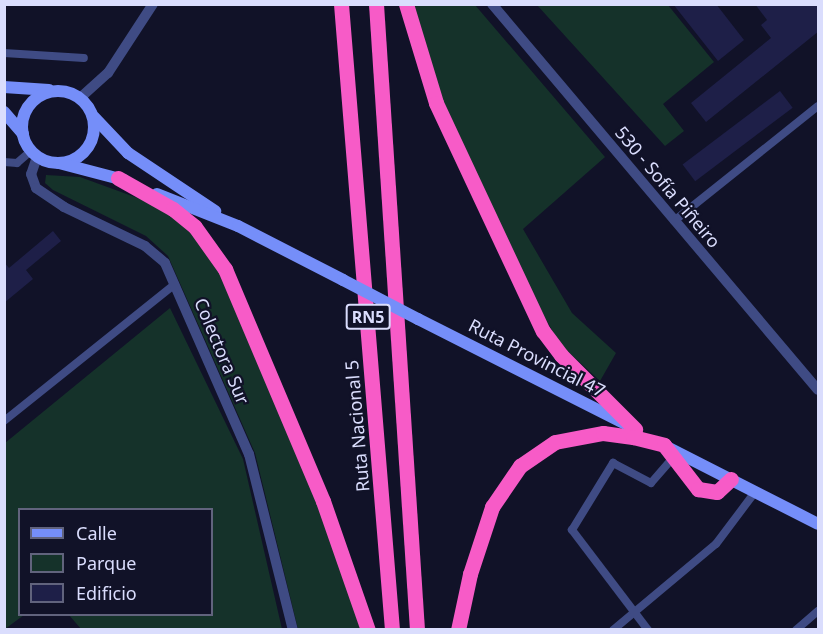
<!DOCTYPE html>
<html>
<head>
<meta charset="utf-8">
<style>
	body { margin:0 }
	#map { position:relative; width:823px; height:634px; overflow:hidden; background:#111228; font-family:"Noto Sans",sans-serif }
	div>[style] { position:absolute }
	.green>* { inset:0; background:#15322a }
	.building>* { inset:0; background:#1e1f48; transform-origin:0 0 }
	.minor>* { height:8px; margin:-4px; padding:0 4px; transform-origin:4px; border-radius:4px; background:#3f4b84 }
	.tertiary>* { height:10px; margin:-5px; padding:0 5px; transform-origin:5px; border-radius:5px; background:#3f4b84 }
	.secondary>* { height:12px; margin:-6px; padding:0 6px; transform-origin:6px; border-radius:6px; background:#758ef9 }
	.secondary>.ring { margin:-6px; padding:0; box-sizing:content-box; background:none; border:12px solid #758ef9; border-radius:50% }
	.motorway>* { height:15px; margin:-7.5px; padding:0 7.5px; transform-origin:7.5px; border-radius:7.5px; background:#f75bc7 }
	.secondary-bridge>* { height:12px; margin:-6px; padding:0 6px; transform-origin:6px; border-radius:6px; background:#758ef9 }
	span { translate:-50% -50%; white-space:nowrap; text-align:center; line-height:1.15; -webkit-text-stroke:4.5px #111228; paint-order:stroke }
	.shield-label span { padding:2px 4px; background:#111228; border:2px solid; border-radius:4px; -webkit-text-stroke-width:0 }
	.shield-label { font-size:16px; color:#daddfd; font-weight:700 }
	.street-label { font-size:18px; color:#daddfd }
	.frame { position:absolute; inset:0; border:6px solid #daddfd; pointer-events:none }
	.legend { position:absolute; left:18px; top:508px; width:195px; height:108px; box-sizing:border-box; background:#111228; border:2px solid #61637d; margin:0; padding:8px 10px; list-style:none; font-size:18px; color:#daddfd }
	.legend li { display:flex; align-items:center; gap:12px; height:30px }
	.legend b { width:30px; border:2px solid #61637d }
</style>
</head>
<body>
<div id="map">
	<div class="green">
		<div style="clip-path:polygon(412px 5px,475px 5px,605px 157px,523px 229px,572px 313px,616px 353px,600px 381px,560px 344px,540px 309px,442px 99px)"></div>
		<div style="clip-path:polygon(537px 5px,668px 5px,714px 62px,663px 104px,684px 131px,665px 146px)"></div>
		<div style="clip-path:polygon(46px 175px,80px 177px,154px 204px,193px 232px,215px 261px,331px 534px,360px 629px,298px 629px,255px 453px,168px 256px,146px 236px,53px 190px,45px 183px)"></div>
		<div style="clip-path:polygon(170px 308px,243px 459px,282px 629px,81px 629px,69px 615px,212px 614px,212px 510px,20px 510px,20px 614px,24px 615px,5px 629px,5px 443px)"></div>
	</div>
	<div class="building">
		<div style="clip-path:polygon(673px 4px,716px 4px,744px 40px,718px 61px)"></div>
		<div style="clip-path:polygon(755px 4px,819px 4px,819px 31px,706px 122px,691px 103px,771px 38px,761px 25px,767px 20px)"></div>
		<div style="left:780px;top:91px;width:21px;height:122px;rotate:53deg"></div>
		<div style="clip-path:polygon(53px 231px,61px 241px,26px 270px,33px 279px,4px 303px,4px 262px,9px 268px)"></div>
	</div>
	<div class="minor">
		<div style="left:4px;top:53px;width:80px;rotate:3.6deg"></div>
		<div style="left:4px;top:162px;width:13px;rotate:4deg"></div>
		<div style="left:17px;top:163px;width:18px;rotate:-41deg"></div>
		<div style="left:674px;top:221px;width:184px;rotate:-38.6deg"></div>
		<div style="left:4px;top:421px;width:219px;rotate:-38.7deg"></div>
		<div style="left:613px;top:630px;width:134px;rotate:-39.9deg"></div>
		<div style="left:716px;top:544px;width:65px;rotate:-53.1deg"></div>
		<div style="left:648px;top:630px;width:126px;rotate:-127.2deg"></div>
		<div style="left:572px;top:530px;width:79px;rotate:-58.5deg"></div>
		<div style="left:613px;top:463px;width:43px;rotate:27.8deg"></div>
		<div style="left:651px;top:483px;width:33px;rotate:-49deg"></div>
		<div style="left:796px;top:630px;width:29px;rotate:-41deg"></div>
	</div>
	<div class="tertiary">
		<div style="left:492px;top:4px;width:505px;rotate:49.82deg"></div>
		<div style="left:80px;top:98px;width:38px;rotate:-42deg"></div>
		<div style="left:108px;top:73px;width:82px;rotate:-56.9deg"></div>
		<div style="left:37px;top:157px;width:18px;rotate:109deg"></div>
		<div style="left:31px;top:174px;width:15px;rotate:70deg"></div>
		<div style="left:36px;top:188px;width:34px;rotate:34deg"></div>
		<div style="left:64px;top:207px;width:90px;rotate:25.7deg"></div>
		<div style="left:145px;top:246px;width:26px;rotate:40deg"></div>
		<div style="left:165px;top:263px;width:209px;rotate:66.3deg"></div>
		<div style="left:249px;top:454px;width:181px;rotate:76deg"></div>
	</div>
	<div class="secondary">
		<div style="left:4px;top:87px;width:45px;rotate:3.8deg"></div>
		<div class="ring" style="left:22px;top:91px;width:60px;height:60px"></div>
		<div style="left:4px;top:112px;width:29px;rotate:49deg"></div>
		<div style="left:94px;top:117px;width:50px;rotate:46.6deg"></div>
		<div style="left:128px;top:153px;width:105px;rotate:33.7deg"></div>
		<div style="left:59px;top:163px;width:67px;rotate:14.7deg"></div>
		<div style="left:157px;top:194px;width:87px;rotate:21.6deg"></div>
		<div style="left:238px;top:226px;width:118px;rotate:27.2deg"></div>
		<div style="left:418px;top:319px;width:233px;rotate:26.8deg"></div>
		<div style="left:667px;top:447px;width:169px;rotate:27deg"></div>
	</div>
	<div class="motorway">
		<div style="left:341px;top:4px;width:628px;rotate:85.34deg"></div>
		<div style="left:376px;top:4px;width:627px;rotate:86.25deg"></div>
		<div style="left:406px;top:4px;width:103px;rotate:73.1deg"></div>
		<div style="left:436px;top:103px;width:252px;rotate:64.9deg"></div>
		<div style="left:543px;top:331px;width:30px;rotate:53deg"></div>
		<div style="left:561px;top:355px;width:105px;rotate:45deg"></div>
		<div style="left:118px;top:178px;width:63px;rotate:29.4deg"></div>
		<div style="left:173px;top:209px;width:28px;rotate:39deg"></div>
		<div style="left:195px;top:227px;width:52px;rotate:54.5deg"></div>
		<div style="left:225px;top:269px;width:252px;rotate:67.1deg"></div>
		<div style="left:323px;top:501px;width:137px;rotate:70.8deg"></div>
		<div style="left:458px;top:630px;width:57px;rotate:-77.9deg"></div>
		<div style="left:470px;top:574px;width:71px;rotate:-71.8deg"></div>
		<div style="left:492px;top:507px;width:50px;rotate:-55.7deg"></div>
		<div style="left:520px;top:466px;width:42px;rotate:-34.4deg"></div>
		<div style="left:555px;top:442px;width:49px;rotate:-10.6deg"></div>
		<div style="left:603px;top:433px;width:30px;rotate:8deg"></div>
		<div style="left:633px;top:437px;width:32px;rotate:14deg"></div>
		<div style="left:664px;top:445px;width:56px;rotate:52.3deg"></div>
		<div style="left:698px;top:489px;width:19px;rotate:9deg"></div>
		<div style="left:717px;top:492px;width:19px;rotate:-43deg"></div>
	</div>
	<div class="secondary-bridge">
		<div style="left:343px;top:280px;width:85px;rotate:27.5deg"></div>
	</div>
	<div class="shield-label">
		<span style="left:368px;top:317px">RN5</span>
	</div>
	<div class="street-label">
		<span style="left:668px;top:187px;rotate:50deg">530 - Sofía Piñeiro</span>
		<span style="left:222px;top:351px;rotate:67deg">Colectora Sur</span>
		<span style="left:537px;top:358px;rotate:27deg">Ruta Provincial 47</span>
		<span style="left:357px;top:426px;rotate:-95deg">Ruta Nacional 5</span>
	</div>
	<div class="frame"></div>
	<ul class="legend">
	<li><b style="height:8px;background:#758ef9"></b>Calle</li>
	<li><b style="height:16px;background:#15322a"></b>Parque</li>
	<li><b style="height:16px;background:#1e1f48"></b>Edificio</li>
	</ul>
</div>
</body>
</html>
